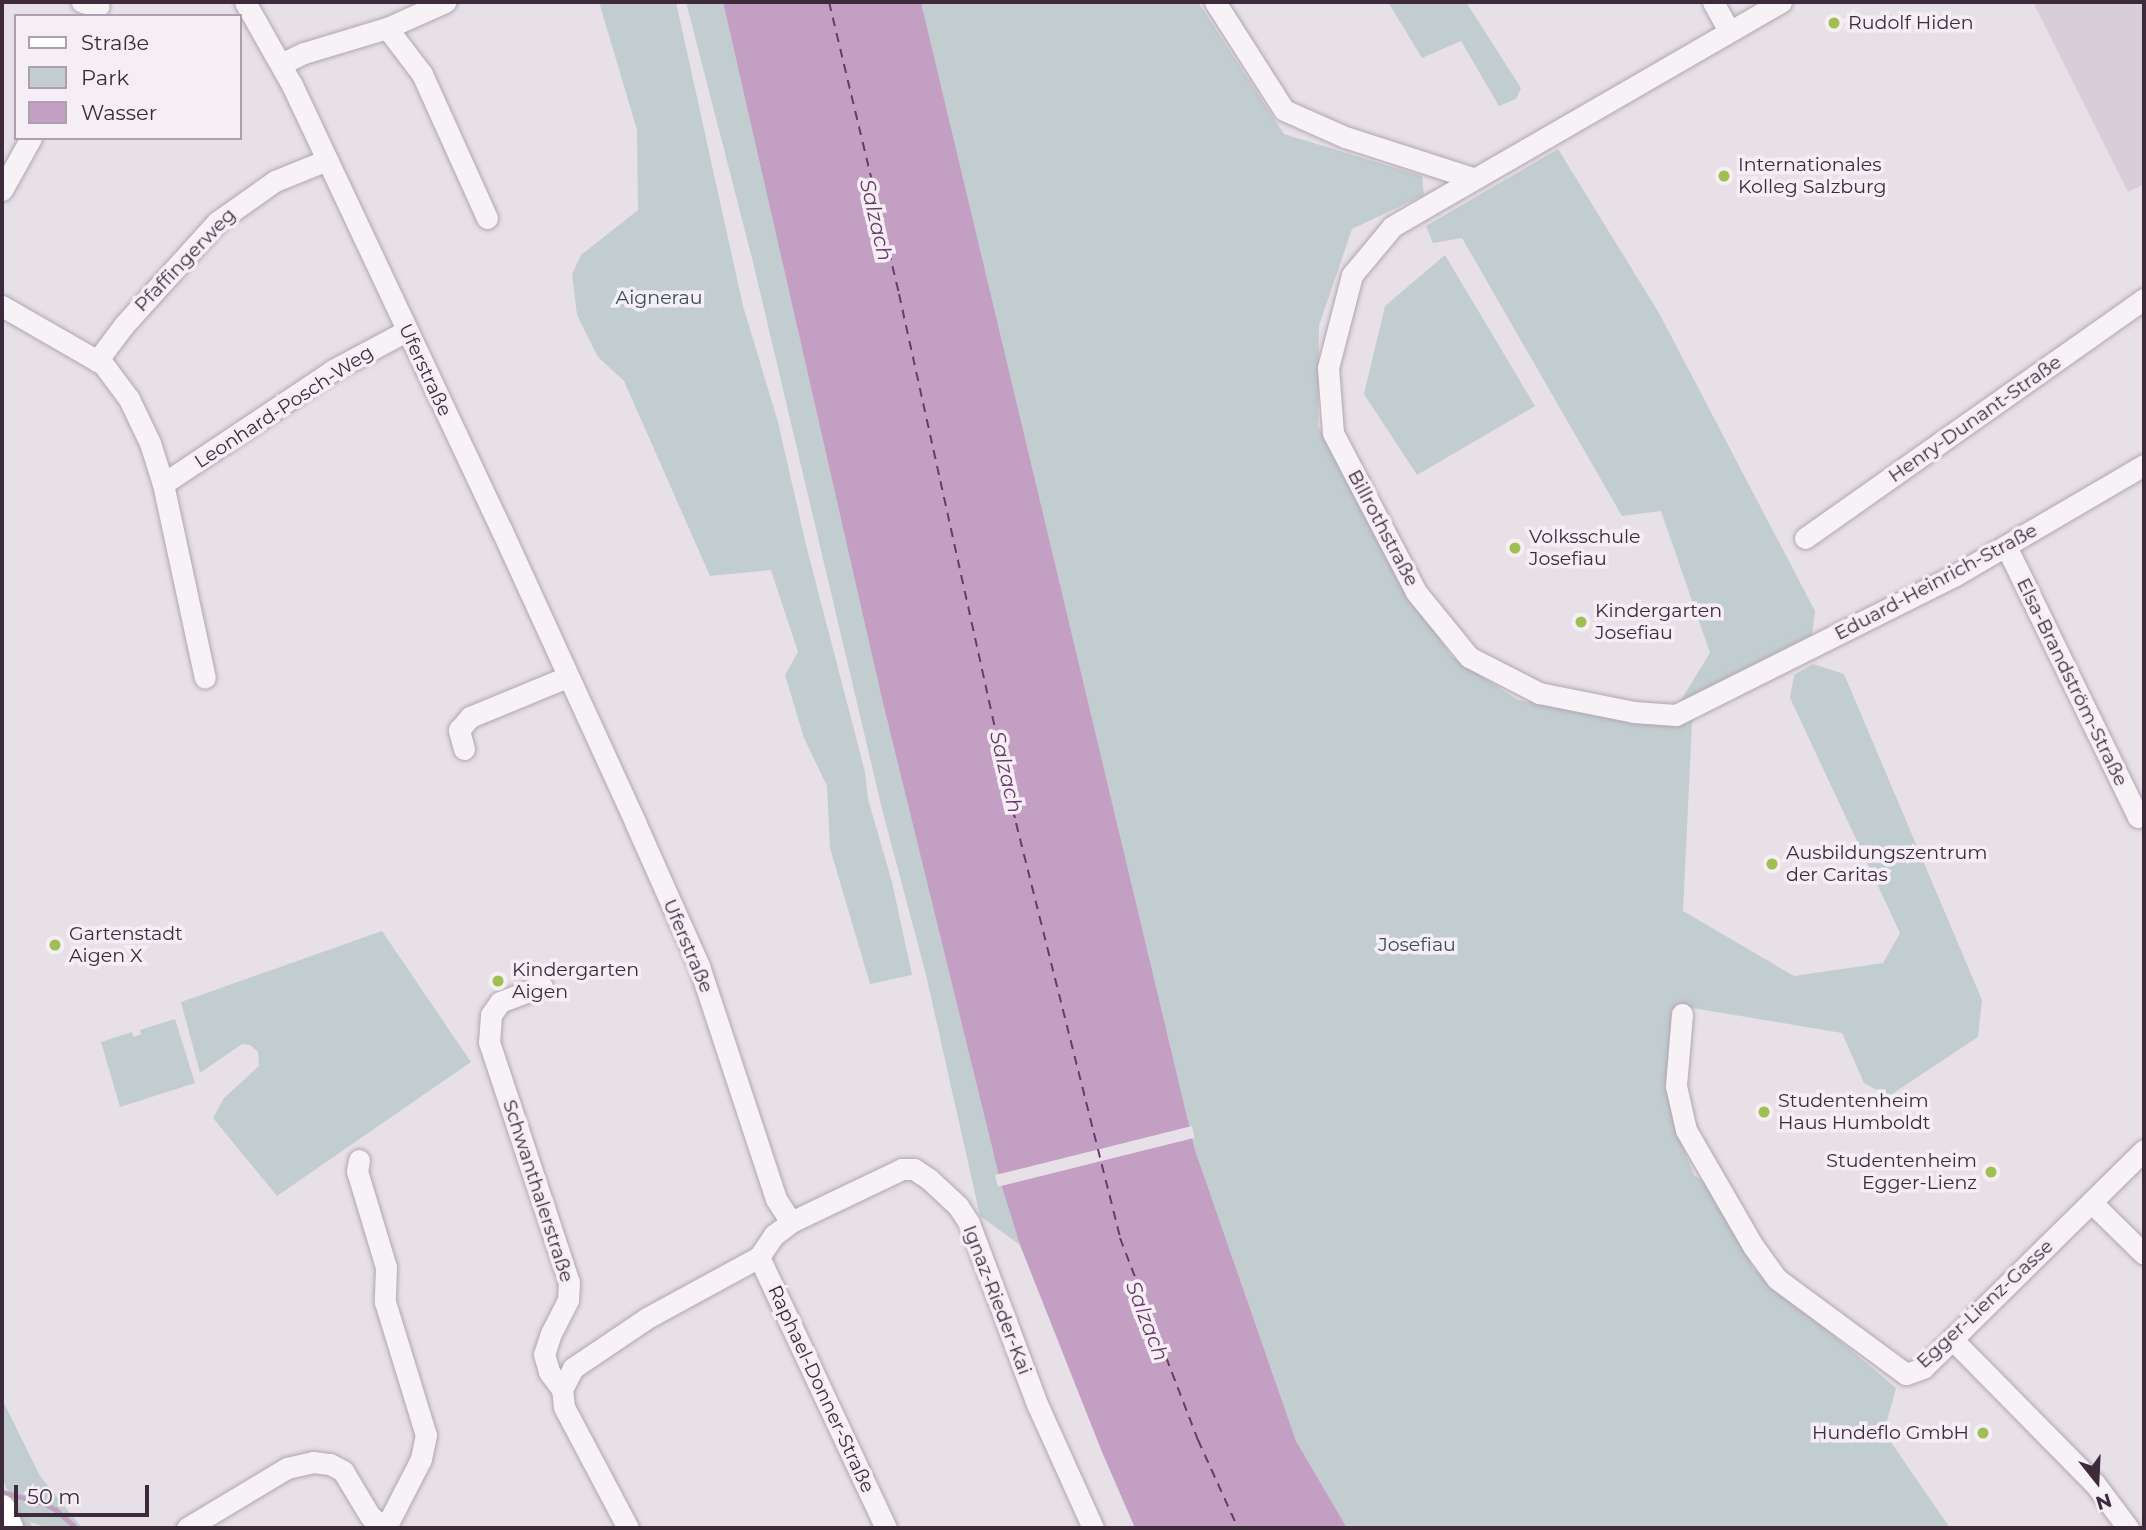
<!DOCTYPE html>
<html>
<head>
<meta charset="utf-8">
<style>
	body { margin:0 }
	#map { position:relative; width:2146px; height:1530px; overflow:hidden; background:#e7e0e7; font-family:Montserrat,sans-serif }
	div>[style] { position:absolute }
	.built>* { inset:0; background:#d9ced7 }
	.green>* { inset:0; background:#c2cdd0 }
	.water>* { inset:0; background:#c29fc3 }
	.pier>* { inset:0; background:#e7e0e7; transform-origin:0 0 }
	.stream>* { height:5px; margin:-2.5px; padding:0 2.5px; transform-origin:2.5px; border-radius:2.5px; background:#c29fc3 }
	.ferry>* { height:2px; margin-top:-1px; transform-origin:0; background:repeating-linear-gradient(90deg,#6c396c 0 9px,transparent 0 16px) }
	.roads { filter:drop-shadow(0 0 2px #b1a6b0) drop-shadow(0 0 2px #b1a6b0) }
	.minor>* { height:21px; margin:-10.5px; padding:0 10.5px; transform-origin:10.5px; border-radius:10.5px; background:#f6f2f6 }
	.major>* { height:26px; margin:-13px; padding:0 13px; transform-origin:13px; border-radius:13px; background:#fff }
	.dots>* { width:19px; height:19px; translate:-50% -50%; box-sizing:border-box; border:4px solid #f5eff5; border-radius:50% }
	span { translate:-50% -50%; white-space:nowrap; text-align:center; line-height:1.15; -webkit-text-stroke:7px #f5eff5; paint-order:stroke }
	.poi-label { font-size:19px; color:#3d2a3b }
	.left { translate:0 -50%; text-align:left }
	.right { translate:-100% -50%; text-align:right }
	.street-label { font-size:19px; color:#3d2a3b }
	.park-label { font-size:19px; color:#394f57 }
	.water-label { font-size:21px; color:#6c396c; font-style:italic }
	.frame { position:absolute; inset:0; border:4px solid #3d2a3b; pointer-events:none }
	.legend { position:absolute; left:14px; top:14px; width:228px; height:126px; box-sizing:border-box; background:#f5eff5; border:2px solid #aba0ab; margin:0; padding:9px 12px; list-style:none; font-size:21px; color:#3d2a3b }
	.legend li { display:flex; align-items:center; gap:14px; height:35px }
	.legend b { width:35px; border:2px solid #aba0ab }
	.north { position:absolute; left:2062px; top:1446px; width:70px; height:70px; -webkit-text-stroke:5px #f5eff5; paint-order:stroke; rotate:162deg; font-size:19px; font-weight:700; line-height:28px; text-align:center; color:#3d2a3b }
	.north::after { content:''; display:block; margin:auto; width:24px; height:32px; background:#3d2a3b; clip-path:polygon(50% 0,100% 100%,50% 72%,0 100%) }
	.scale { position:absolute; left:14px; top:1485px; width:135px; height:32px; box-sizing:border-box; border:4px solid #3d2a3b; border-top:0; padding-left:9px; font-size:21px; line-height:24px; white-space:nowrap; color:#3d2a3b; -webkit-text-stroke:5px #f5eff5; paint-order:stroke }
</style>
</head>
<body>
<div id="map">
	<div class="built">
		<div style="clip-path:polygon(2033px 2px,2144px 2px,2144px 184px,2128px 192px)"></div>
	</div>
	<div class="green">
		<div style="clip-path:polygon(599px 2px,676px 2px,743px 306px,778px 422px,806px 545px,865px 772px,868px 799px,892px 882px,912px 975px,870px 984px,830px 848px,827px 786px,804px 738px,785px 675px,798px 652px,771px 570px,710px 576px,624px 381px,598px 357px,577px 315px,572px 274px,581px 255px,638px 210px,637px 130px)"></div>
		<div style="clip-path:polygon(686px 2px,723px 2px,882px 699px,1001px 1184px,1020px 1245px,980px 1216px,926px 975px,882px 809px,753px 262px)"></div>
		<div style="clip-path:polygon(921px 2px,1198px 2px,1284px 134px,1422px 176px,1424px 195px,1352px 229px,1319px 326px,1318px 426px,1387px 560px,1452px 657px,1518px 700px,1666px 724px,1710px 653px,1661px 511px,1622px 516px,1462px 238px,1433px 243px,1426px 226px,1558px 149px,1659px 313px,1815px 611px,1812px 635px,1713px 686px,1692px 723px,1683px 911px,1794px 976px,1883px 963px,1900px 933px,1790px 698px,1794px 675px,1813px 664px,1844px 674px,1982px 1000px,1978px 1037px,1889px 1096px,1864px 1083px,1842px 1033px,1675px 1005px,1676px 1129px,1694px 1175px,1715px 1189px,1753px 1268px,1896px 1388px,1884px 1432px,1950px 1528px,1347px 1528px,1296px 1441px,1195px 1150px)"></div>
		<div style="clip-path:polygon(1388px 2px,1466px 2px,1521px 88px,1516px 99px,1499px 106px,1461px 41px,1422px 58px)"></div>
		<div style="clip-path:polygon(1445px 255px,1535px 406px,1417px 475px,1364px 394px,1385px 306px)"></div>
		<div style="clip-path:polygon(382px 931px,471px 1062px,277px 1196px,213px 1118px,224px 1098px,259px 1066px,258px 1052px,250px 1045px,242px 1044px,200px 1073px,181px 1002px)"></div>
		<div style="clip-path:polygon(175px 1019px,195px 1083px,120px 1107px,101px 1042px,132px 1032px,134px 1037px,141px 1034px,140px 1030px)"></div>
		<div style="clip-path:polygon(2px 1399px,40px 1476px,82px 1528px,48px 1528px,30px 1522px,33px 1528px,22px 1528px,2px 1477px)"></div>
	</div>
	<div class="water">
		<div style="clip-path:polygon(723px 2px,921px 2px,1195px 1150px,1296px 1441px,1347px 1528px,1135px 1528px,1102px 1452px,1020px 1245px,1001px 1184px,882px 699px)"></div>
	</div>
	<div class="pier">
		<div style="left:1192px;top:1126px;width:12px;height:203px;rotate:76deg"></div>
	</div>
	<div class="stream">
		<div style="left:2px;top:1492px;width:42px;rotate:15deg"></div>
		<div style="left:43px;top:1503px;width:15px;rotate:28deg"></div>
		<div style="left:56px;top:1510px;width:27px;rotate:42deg"></div>
	</div>
	<div class="ferry">
		<div style="left:829px;top:2px;width:300px;rotate:76.5deg"></div>
		<div style="left:899px;top:294px;width:542px;rotate:77.53deg"></div>
		<div style="left:1016px;top:823px;width:428px;rotate:75.9deg"></div>
		<div style="left:1120px;top:1238px;width:217px;rotate:68.9deg"></div>
		<div style="left:1198px;top:1440px;width:97px;rotate:65.6deg"></div>
	</div>
	<div class="roads">
		<div class="minor">
			<div style="left:82px;top:2px;width:17px;rotate:13deg"></div>
			<div style="left:245px;top:2px;width:95px;rotate:60.5deg"></div>
			<div style="left:292px;top:85px;width:493px;rotate:64.8deg"></div>
			<div style="left:502px;top:531px;width:320px;rotate:65.4deg"></div>
			<div style="left:635px;top:822px;width:158px;rotate:66deg"></div>
			<div style="left:699px;top:966px;width:245px;rotate:71.7deg"></div>
			<div style="left:776px;top:1199px;width:27px;rotate:57deg"></div>
			<div style="left:1215px;top:2px;width:128px;rotate:57.4deg"></div>
			<div style="left:1284px;top:110px;width:67px;rotate:23.9deg"></div>
			<div style="left:1345px;top:137px;width:134px;rotate:17.8deg"></div>
			<div style="left:1713px;top:2px;width:33px;rotate:61deg"></div>
			<div style="left:1781px;top:2px;width:449px;rotate:150deg"></div>
			<div style="left:1392px;top:227px;width:62px;rotate:129.8deg"></div>
			<div style="left:1352px;top:275px;width:96px;rotate:104.5deg"></div>
			<div style="left:1328px;top:368px;width:65px;rotate:85.6deg"></div>
			<div style="left:1333px;top:433px;width:179px;rotate:62.4deg"></div>
			<div style="left:1416px;top:592px;width:84px;rotate:50.8deg"></div>
			<div style="left:1469px;top:657px;width:79px;rotate:27.2deg"></div>
			<div style="left:1539px;top:693px;width:97px;rotate:11.3deg"></div>
			<div style="left:1634px;top:712px;width:42px;rotate:4.1deg"></div>
			<div style="left:1676px;top:715px;width:311px;rotate:-26.6deg"></div>
			<div style="left:1954px;top:576px;width:220px;rotate:-30.3deg"></div>
			<div style="left:387px;top:28px;width:58px;rotate:52.7deg"></div>
			<div style="left:422px;top:74px;width:158px;rotate:65.7deg"></div>
			<div style="left:281px;top:64px;width:25px;rotate:-26deg"></div>
			<div style="left:304px;top:53px;width:87px;rotate:-16.8deg"></div>
			<div style="left:387px;top:28px;width:64px;rotate:-24.1deg"></div>
			<div style="left:2px;top:190px;width:60px;rotate:-60.9deg"></div>
			<div style="left:2px;top:306px;width:116px;rotate:29.9deg"></div>
			<div style="left:103px;top:364px;width:44px;rotate:53.4deg"></div>
			<div style="left:129px;top:399px;width:49px;rotate:64.5deg"></div>
			<div style="left:150px;top:443px;width:43px;rotate:72.4deg"></div>
			<div style="left:163px;top:484px;width:198px;rotate:77.8deg"></div>
			<div style="left:97px;top:361px;width:45px;rotate:-53.1deg"></div>
			<div style="left:124px;top:325px;width:139px;rotate:-47.9deg"></div>
			<div style="left:217px;top:222px;width:71px;rotate:-35.3deg"></div>
			<div style="left:275px;top:181px;width:56px;rotate:-22deg"></div>
			<div style="left:163px;top:484px;width:205px;rotate:-33.8deg"></div>
			<div style="left:333px;top:370px;width:83px;rotate:-28.1deg"></div>
			<div style="left:1805px;top:538px;width:415px;rotate:-35.2deg"></div>
			<div style="left:2006px;top:546px;width:301px;rotate:64deg"></div>
			<div style="left:2138px;top:817px;width:7px;rotate:-34deg"></div>
			<div style="left:464px;top:749px;width:20px;rotate:-105deg"></div>
			<div style="left:459px;top:730px;width:17px;rotate:-50deg"></div>
			<div style="left:470px;top:717px;width:105px;rotate:-22.4deg"></div>
			<div style="left:542px;top:986px;width:45px;rotate:159.1deg"></div>
			<div style="left:500px;top:1002px;width:16px;rotate:125deg"></div>
			<div style="left:491px;top:1015px;width:27px;rotate:94deg"></div>
			<div style="left:489px;top:1042px;width:253px;rotate:71.6deg"></div>
			<div style="left:569px;top:1282px;width:18px;rotate:93deg"></div>
			<div style="left:568px;top:1300px;width:37px;rotate:117deg"></div>
			<div style="left:551px;top:1333px;width:22px;rotate:108deg"></div>
			<div style="left:544px;top:1354px;width:19px;rotate:74deg"></div>
			<div style="left:549px;top:1372px;width:21px;rotate:53deg"></div>
			<div style="left:1682px;top:1014px;width:72px;rotate:94.8deg"></div>
			<div style="left:1676px;top:1086px;width:45px;rotate:77.2deg"></div>
			<div style="left:1686px;top:1130px;width:134px;rotate:60deg"></div>
			<div style="left:1753px;top:1246px;width:41px;rotate:54deg"></div>
			<div style="left:1777px;top:1279px;width:160px;rotate:36.4deg"></div>
			<div style="left:1906px;top:1374px;width:18px;rotate:-19deg"></div>
			<div style="left:1923px;top:1368px;width:310px;rotate:-44.6deg"></div>
			<div style="left:359px;top:1160px;width:11px;rotate:100deg"></div>
			<div style="left:357px;top:1171px;width:100px;rotate:73.2deg"></div>
			<div style="left:386px;top:1267px;width:35px;rotate:92deg"></div>
			<div style="left:385px;top:1302px;width:139px;rotate:72.9deg"></div>
			<div style="left:426px;top:1435px;width:25px;rotate:102deg"></div>
			<div style="left:421px;top:1459px;width:76px;rotate:117.2deg"></div>
			<div style="left:2091px;top:1202px;width:74px;rotate:44.5deg"></div>
			<div style="left:759px;top:1257px;width:299px;rotate:64.9deg"></div>
			<div style="left:1952px;top:1339px;width:204px;rotate:45.4deg"></div>
			<div style="left:2095px;top:1484px;width:55px;rotate:53.1deg"></div>
			<div style="left:187px;top:1528px;width:117px;rotate:-31deg"></div>
			<div style="left:287px;top:1468px;width:27px;rotate:-13deg"></div>
			<div style="left:313px;top:1462px;width:17px;rotate:7deg"></div>
			<div style="left:330px;top:1464px;width:15px;rotate:28deg"></div>
			<div style="left:343px;top:1471px;width:52px;rotate:59deg"></div>
			<div style="left:370px;top:1516px;width:19px;rotate:39deg"></div>
			<div style="left:628px;top:1528px;width:137px;rotate:-117.9deg"></div>
			<div style="left:564px;top:1407px;width:18px;rotate:-96deg"></div>
			<div style="left:562px;top:1389px;width:24px;rotate:-62deg"></div>
			<div style="left:573px;top:1368px;width:89px;rotate:-34deg"></div>
			<div style="left:647px;top:1318px;width:128px;rotate:-28.6deg"></div>
			<div style="left:759px;top:1257px;width:27px;rotate:-56deg"></div>
			<div style="left:774px;top:1235px;width:21px;rotate:-37deg"></div>
			<div style="left:791px;top:1222px;width:123px;rotate:-25.5deg"></div>
			<div style="left:902px;top:1169px;width:12px"></div>
			<div style="left:914px;top:1169px;width:18px;rotate:34deg"></div>
			<div style="left:929px;top:1179px;width:40px;rotate:43deg"></div>
			<div style="left:958px;top:1206px;width:20px;rotate:57deg"></div>
			<div style="left:969px;top:1223px;width:193px;rotate:69.4deg"></div>
			<div style="left:1037px;top:1404px;width:136px;rotate:65.7deg"></div>
		</div>
		<div class="major">
			<div style="left:2px;top:1508px;width:22px;rotate:68deg"></div>
		</div>
	</div>
	<div class="dots">
		<div style="left:1834px;top:23px;background:#9fbf52"></div>
		<div style="left:1724px;top:176px;background:#9fbf52"></div>
		<div style="left:1515px;top:548px;background:#9fbf52"></div>
		<div style="left:1581px;top:622px;background:#9fbf52"></div>
		<div style="left:1772px;top:864px;background:#9fbf52"></div>
		<div style="left:55px;top:945px;background:#9fbf52"></div>
		<div style="left:498px;top:981px;background:#9fbf52"></div>
		<div style="left:1764px;top:1112px;background:#9fbf52"></div>
		<div style="left:1991px;top:1172px;background:#9fbf52"></div>
		<div style="left:1983px;top:1433px;background:#9fbf52"></div>
	</div>
	<div class="poi-label">
		<span class="left" style="left:1848px;top:23px">Rudolf Hiden</span>
		<span class="left" style="left:1738px;top:176px">Internationales<br>Kolleg Salzburg</span>
		<span class="left" style="left:1529px;top:548px">Volksschule<br>Josefiau</span>
		<span class="left" style="left:1595px;top:622px">Kindergarten<br>Josefiau</span>
		<span class="left" style="left:1786px;top:864px">Ausbildungszentrum<br>der Caritas</span>
		<span class="left" style="left:69px;top:945px">Gartenstadt<br>Aigen X</span>
		<span class="left" style="left:512px;top:981px">Kindergarten<br>Aigen</span>
		<span class="left" style="left:1778px;top:1112px">Studentenheim<br>Haus Humboldt</span>
		<span class="right" style="left:1977px;top:1172px">Studentenheim<br>Egger-Lienz</span>
		<span class="right" style="left:1969px;top:1433px">Hundeflo GmbH</span>
	</div>
	<div class="street-label">
		<span style="left:185px;top:260px;rotate:-46deg">Pfaffingerweg</span>
		<span style="left:425px;top:370px;rotate:65deg">Uferstraße</span>
		<span style="left:284px;top:407px;rotate:-33deg">Leonhard-Posch-Weg</span>
		<span style="left:1975px;top:419px;rotate:-35deg">Henry-Dunant-Straße</span>
		<span style="left:1383px;top:528px;rotate:62deg">Billrothstraße</span>
		<span style="left:1936px;top:582px;rotate:-28deg">Eduard-Heinrich-Straße</span>
		<span style="left:2072px;top:682px;rotate:64deg">Elsa-Brandström-Straße</span>
		<span style="left:688px;top:946px;rotate:67deg">Uferstraße</span>
		<span style="left:538px;top:1191px;rotate:72deg">Schwanthalerstraße</span>
		<span style="left:997px;top:1300px;rotate:69deg">Ignaz-Rieder-Kai</span>
		<span style="left:1985px;top:1304px;rotate:-43deg">Egger-Lienz-Gasse</span>
		<span style="left:821px;top:1389px;rotate:65deg">Raphael-Donner-Straße</span>
	</div>
	<div class="park-label">
		<span style="left:659px;top:298px">Aignerau</span>
		<span style="left:1417px;top:945px">Josefiau</span>
	</div>
	<div class="water-label">
		<span style="left:876px;top:220px;rotate:77deg">Salzach</span>
		<span style="left:1006px;top:772px;rotate:77deg">Salzach</span>
		<span style="left:1147px;top:1321px;rotate:69deg">Salzach</span>
	</div>
	<div class="frame"></div>
	<ul class="legend">
	<li><b style="height:9px;background:#fff"></b>Straße</li>
	<li><b style="height:19px;background:#c2cdd0"></b>Park</li>
	<li><b style="height:19px;background:#c29fc3"></b>Wasser</li>
	</ul>
	<div class="north">N</div>
	<div class="scale">50 m</div>
</div>
</body>
</html>
